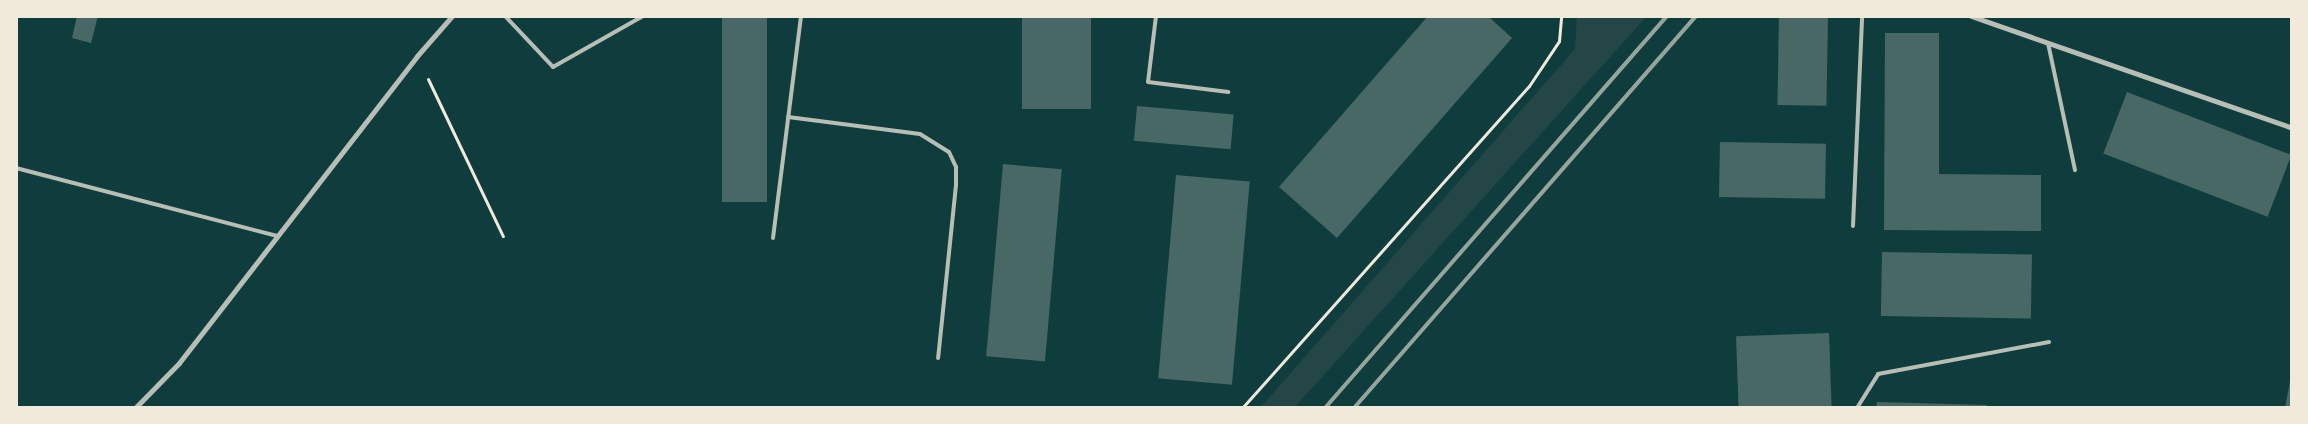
<!DOCTYPE html>
<html>
<head>
<meta charset="utf-8">
<style>
	body { margin:0 }
	#map { position:relative; width:2308px; height:424px; overflow:hidden; background:#0f3d3e; font-family:Rubik,sans-serif }
	div>[style] { position:absolute }
	.green>* { inset:0; background:#244646 }
	.building>* { inset:0; background:#486865; transform-origin:0 0 }
	.path>* { height:3px; margin:-1.5px; padding:0 1.5px; transform-origin:1.5px; border-radius:1.5px; background:#f1e9da }
	.service>* { height:4px; margin:-2px; padding:0 2px; transform-origin:2px; border-radius:2px; background:#b8beb3 }
	.minor>* { height:5px; margin:-2.5px; padding:0 2.5px; transform-origin:2.5px; border-radius:2.5px; background:#b8beb3 }
	.rail>* { height:4px; margin:-2px; padding:0 2px; transform-origin:2px; border-radius:2px; background:#97a49c }
	span { translate:-50% -50%; white-space:nowrap; text-align:center; line-height:1.15; -webkit-text-stroke:5px #f1e9da; paint-order:stroke }
	.frame { position:absolute; inset:0; border:18px solid #f1e9da; pointer-events:none }
</style>
</head>
<body>
<div id="map">
	<div class="green">
		<div style="clip-path:polygon(1577px 16px,1647px 16px,1294px 408px,1260px 408px,1575px 49px)"></div>
	</div>
	<div class="building">
		<div style="clip-path:polygon(77px 16px,98px 16px,91px 43px,72px 38px)"></div>
		<div style="left:722px;top:16px;width:45px;height:186px"></div>
		<div style="left:1022px;top:16px;width:69px;height:93px"></div>
		<div style="clip-path:polygon(1428px 16px,1488px 16px,1512px 38px,1337px 238px,1279px 187px)"></div>
		<div style="left:1779px;top:16px;width:49px;height:89px;rotate:1deg"></div>
		<div style="clip-path:polygon(1885px 33px,1939px 33px,1939px 174px,2041px 175px,2041px 231px,1884px 230px)"></div>
		<div style="left:2127px;top:92px;width:176px;height:66px;rotate:21deg"></div>
		<div style="left:1137px;top:106px;width:97px;height:35px;rotate:5deg"></div>
		<div style="left:1720px;top:142px;width:106px;height:55px;rotate:1deg"></div>
		<div style="left:1003px;top:164px;width:59px;height:193px;rotate:5deg"></div>
		<div style="left:1176px;top:175px;width:74px;height:204px;rotate:5deg"></div>
		<div style="left:1882px;top:252px;width:150px;height:64px;rotate:1deg"></div>
		<div style="left:1829px;top:333px;width:75px;height:93px;rotate:88deg"></div>
		<div style="clip-path:polygon(2291px 376px,2292px 408px,2285px 408px)"></div>
		<div style="clip-path:polygon(1877px 402px,1987px 405px,1987px 408px,1876px 408px)"></div>
	</div>
	<div class="path">
		<div style="left:428px;top:79px;width:174px;rotate:64.5deg"></div>
		<div style="left:1242px;top:408px;width:431px;rotate:-48.3deg"></div>
		<div style="left:1529px;top:86px;width:54px;rotate:-56.3deg"></div>
		<div style="left:1559px;top:41px;width:25px;rotate:-85deg"></div>
	</div>
	<div class="service">
		<div style="left:505px;top:16px;width:70px;rotate:46.7deg"></div>
		<div style="left:553px;top:67px;width:103px;rotate:-29.5deg"></div>
		<div style="left:1156px;top:16px;width:66px;rotate:96.9deg"></div>
		<div style="left:1148px;top:82px;width:81px;rotate:7.1deg"></div>
		<div style="left:2048px;top:43px;width:130px;rotate:78deg"></div>
		<div style="left:788px;top:117px;width:133px;rotate:7.3deg"></div>
		<div style="left:920px;top:134px;width:34px;rotate:32deg"></div>
		<div style="left:949px;top:152px;width:17px;rotate:65deg"></div>
		<div style="left:956px;top:167px;width:18px;rotate:90deg"></div>
		<div style="left:956px;top:185px;width:174px;rotate:95.9deg"></div>
		<div style="left:16px;top:168px;width:270px;rotate:14.6deg"></div>
		<div style="left:1853px;top:226px;width:210px;rotate:-87.5deg"></div>
		<div style="left:773px;top:238px;width:224px;rotate:-82.8deg"></div>
		<div style="left:1857px;top:408px;width:40px;rotate:-58deg"></div>
		<div style="left:1878px;top:374px;width:174px;rotate:-10.6deg"></div>
	</div>
	<div class="minor">
		<div style="left:1971px;top:16px;width:340px;rotate:19.2deg"></div>
		<div style="left:135px;top:408px;width:63px;rotate:-45.6deg"></div>
		<div style="left:179px;top:363px;width:388px;rotate:-52.2deg"></div>
		<div style="left:417px;top:56px;width:53px;rotate:-48.8deg"></div>
	</div>
	<div class="rail">
		<div style="left:1325px;top:408px;width:520px;rotate:-48.9deg"></div>
		<div style="left:1354px;top:408px;width:520px;rotate:-48.9deg"></div>
	</div>
	<div class="frame"></div>
</div>
</body>
</html>
